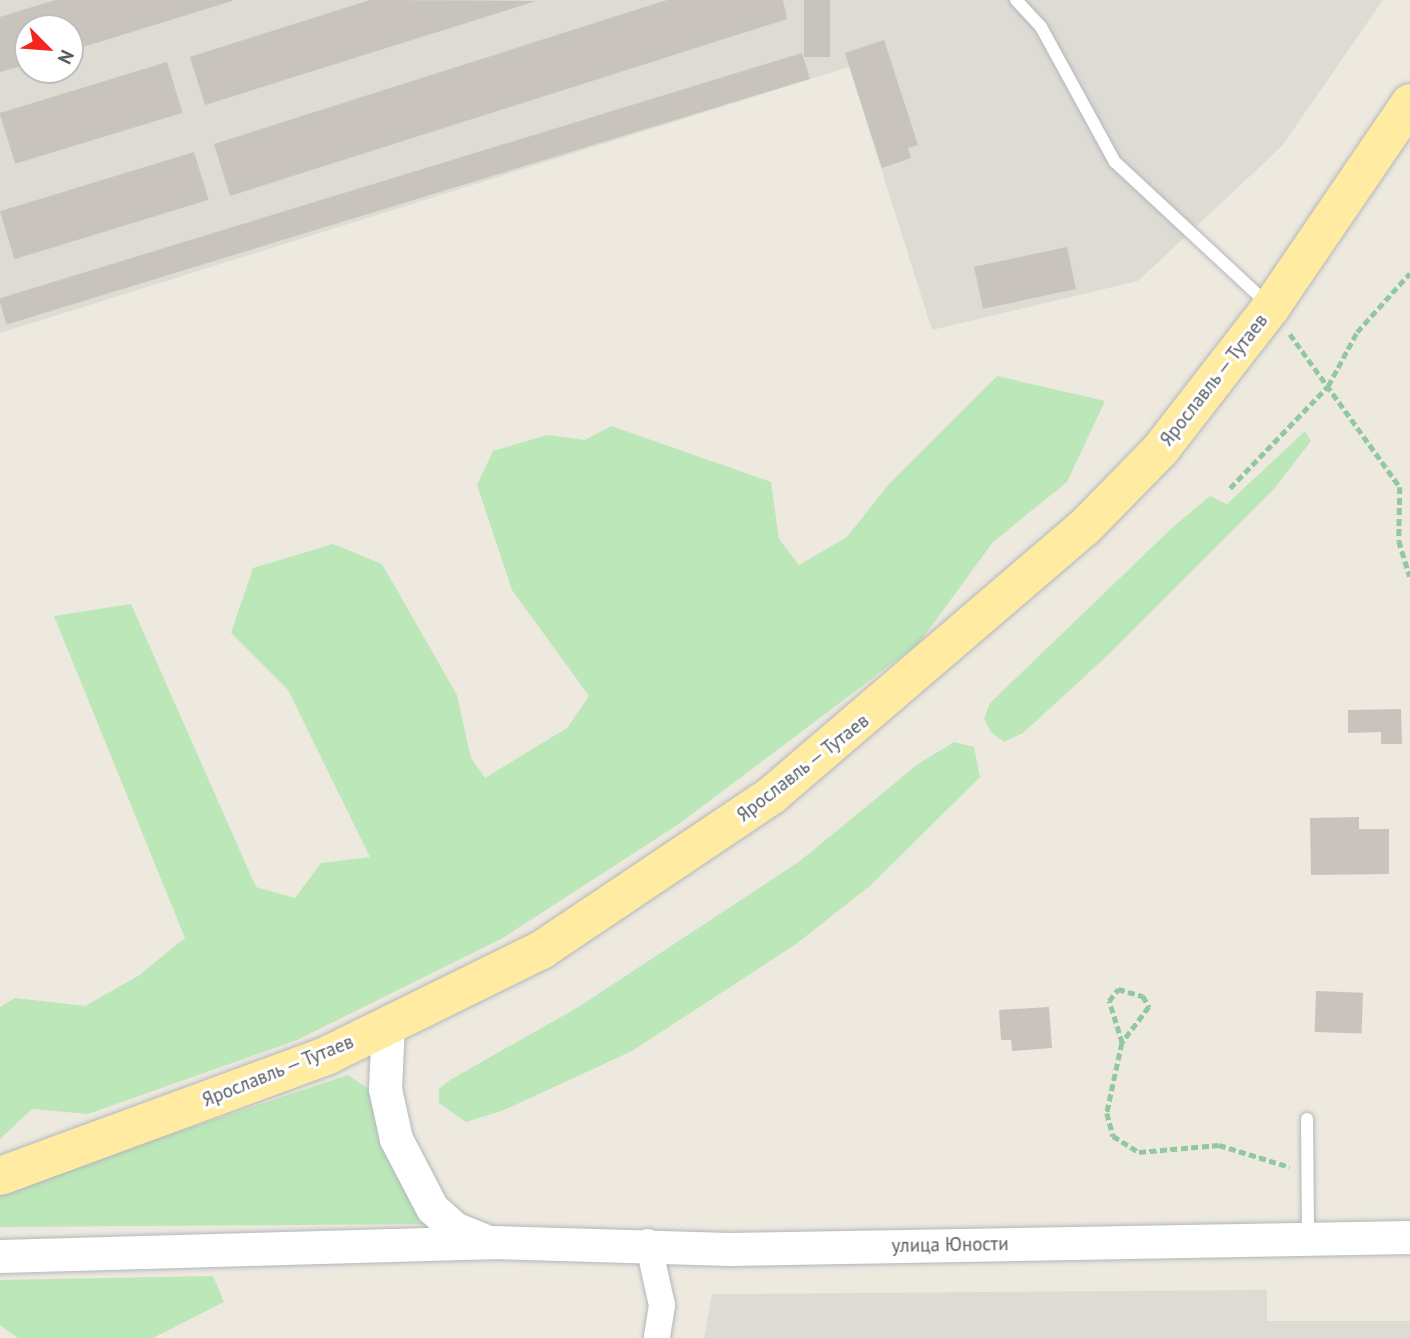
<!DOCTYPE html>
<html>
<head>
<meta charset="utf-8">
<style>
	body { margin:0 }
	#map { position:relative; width:1410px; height:1338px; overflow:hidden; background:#ede9df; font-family:"PT Sans",sans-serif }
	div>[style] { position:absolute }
	.industrial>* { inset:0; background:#dddbd4 }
	.green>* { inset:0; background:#bce7b9 }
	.building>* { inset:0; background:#c8c3bc; transform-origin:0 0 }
	.path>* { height:4.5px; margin-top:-2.25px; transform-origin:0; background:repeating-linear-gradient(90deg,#92c89f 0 7px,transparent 0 10.5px) }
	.roads { filter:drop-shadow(0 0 2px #b2b7bb) drop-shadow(0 0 2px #b2b7bb) }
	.service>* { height:12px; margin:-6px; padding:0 6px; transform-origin:6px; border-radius:6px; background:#fff }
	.minor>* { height:26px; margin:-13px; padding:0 13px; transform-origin:13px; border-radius:13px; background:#fff }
	.tertiary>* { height:33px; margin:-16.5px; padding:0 16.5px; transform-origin:16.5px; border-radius:16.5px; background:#fff }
	.primary>* { height:38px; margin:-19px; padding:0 19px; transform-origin:19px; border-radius:19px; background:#ffeba2 }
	span { translate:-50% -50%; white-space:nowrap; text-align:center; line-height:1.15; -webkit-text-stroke:6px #fff; paint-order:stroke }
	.street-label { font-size:19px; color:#585d62 }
	.north { position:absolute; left:14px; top:14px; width:70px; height:70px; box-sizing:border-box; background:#fff; border:2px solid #bcbec0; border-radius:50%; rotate:115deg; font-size:19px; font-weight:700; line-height:28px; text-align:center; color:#585d62 }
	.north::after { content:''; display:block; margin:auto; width:24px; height:32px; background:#f4241e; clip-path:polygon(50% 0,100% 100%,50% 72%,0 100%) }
</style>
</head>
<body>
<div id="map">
	<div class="industrial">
		<div style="clip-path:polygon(evenodd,0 0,1383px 0,1282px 146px,1138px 281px,932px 330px,849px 67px,0 333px,0 0,28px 28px,70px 28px,70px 70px,28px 70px,28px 28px)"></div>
		<div style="clip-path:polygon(1267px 1290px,1267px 1321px,1410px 1321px,1410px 1338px,704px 1338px,712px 1294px)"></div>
	</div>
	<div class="green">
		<div style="clip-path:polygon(997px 376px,1105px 401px,1067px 482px,993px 542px,919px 643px,679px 824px,501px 939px,297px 1040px,88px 1114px,32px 1109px,0 1139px,0 1007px,15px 998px,85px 1006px,138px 976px,185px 938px,54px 616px,131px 604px,256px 887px,295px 898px,321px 863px,370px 857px,288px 690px,231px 633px,253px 568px,333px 544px,382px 564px,457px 695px,471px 758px,485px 778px,567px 728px,589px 696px,512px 590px,477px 485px,493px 451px,547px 435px,585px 440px,611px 426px,771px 482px,779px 539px,799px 565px,847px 537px,888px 485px)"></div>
		<div style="clip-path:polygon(1305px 431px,1311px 441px,1274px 489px,1107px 656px,1023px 733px,1004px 742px,991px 732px,984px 719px,990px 703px,1174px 526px,1210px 496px,1227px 504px)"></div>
		<div style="clip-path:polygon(954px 742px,974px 747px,980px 777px,871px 885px,796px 944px,632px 1051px,504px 1110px,466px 1122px,439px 1103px,439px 1089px,450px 1080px,580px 1006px,800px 861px,918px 764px)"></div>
		<div style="clip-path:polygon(348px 1075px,370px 1090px,426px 1224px,0 1227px,0 1191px)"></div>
		<div style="clip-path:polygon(213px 1276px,224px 1302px,153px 1338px,18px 1338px,0 1325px,0 1280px)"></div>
	</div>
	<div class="building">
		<div style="clip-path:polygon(55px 0,232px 0,232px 1px,70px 51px,70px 28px,28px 28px,28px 64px,0 72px,0 17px)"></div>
		<div style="clip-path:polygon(370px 0,536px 1px,205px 105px,190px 57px)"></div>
		<div style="clip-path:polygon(667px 0,783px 0,787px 19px,230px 196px,214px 144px)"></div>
		<div style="left:804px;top:0;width:26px;height:57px"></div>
		<div style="clip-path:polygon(884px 40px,918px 145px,908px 148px,911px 158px,882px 168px,845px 53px)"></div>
		<div style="left:802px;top:53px;width:27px;height:840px;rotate:73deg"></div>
		<div style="left:167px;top:62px;width:53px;height:175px;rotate:73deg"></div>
		<div style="left:194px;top:152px;width:50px;height:203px;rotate:73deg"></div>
		<div style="left:1067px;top:247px;width:43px;height:95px;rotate:78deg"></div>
		<div style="clip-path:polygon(1401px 709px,1402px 744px,1381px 744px,1381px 732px,1348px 733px,1348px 710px)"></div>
		<div style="clip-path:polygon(1359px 817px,1359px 829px,1389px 829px,1389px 874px,1311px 875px,1310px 818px)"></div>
		<div style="left:1316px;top:991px;width:47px;height:41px;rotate:2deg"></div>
		<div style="clip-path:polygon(1049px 1007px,1052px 1048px,1012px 1051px,1011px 1040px,1001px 1040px,999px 1010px)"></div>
	</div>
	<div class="path">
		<div style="left:1290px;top:334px;width:188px;rotate:54.3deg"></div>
		<div style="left:1400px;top:487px;width:54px;rotate:91.1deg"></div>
		<div style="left:1399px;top:541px;width:37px;rotate:73deg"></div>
		<div style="left:1230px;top:488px;width:141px;rotate:-46.1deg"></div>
		<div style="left:1328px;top:386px;width:61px;rotate:-61.8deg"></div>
		<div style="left:1357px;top:332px;width:79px;rotate:-48.1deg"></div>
		<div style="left:1122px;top:1043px;width:44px;rotate:-107.2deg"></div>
		<div style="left:1109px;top:1001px;width:15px;rotate:-53deg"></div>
		<div style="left:1118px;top:989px;width:26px;rotate:16deg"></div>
		<div style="left:1143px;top:996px;width:13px;rotate:61deg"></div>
		<div style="left:1149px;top:1007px;width:45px;rotate:126.9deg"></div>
		<div style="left:1122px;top:1043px;width:72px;rotate:102.1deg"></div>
		<div style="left:1107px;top:1113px;width:24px;rotate:75deg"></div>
		<div style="left:1113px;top:1136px;width:31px;rotate:32deg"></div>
		<div style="left:1139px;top:1152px;width:80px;rotate:-5deg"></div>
		<div style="left:1219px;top:1145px;width:74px;rotate:17.2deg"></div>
	</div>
	<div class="roads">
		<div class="service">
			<div style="left:1016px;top:0;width:37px;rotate:47deg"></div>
			<div style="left:1041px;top:27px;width:154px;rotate:61.3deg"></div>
			<div style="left:1115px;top:162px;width:209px;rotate:42.9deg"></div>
			<div style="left:1307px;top:1119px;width:119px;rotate:89.5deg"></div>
		</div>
		<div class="minor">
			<div style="left:648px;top:1242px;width:65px;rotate:77.5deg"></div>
			<div style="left:662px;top:1305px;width:33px;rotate:99deg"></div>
		</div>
		<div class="tertiary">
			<div style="left:388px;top:1024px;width:65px;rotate:92.6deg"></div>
			<div style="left:385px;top:1089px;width:51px;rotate:77.6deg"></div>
			<div style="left:396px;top:1139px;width:78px;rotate:62.4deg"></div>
			<div style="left:432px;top:1208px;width:30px;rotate:42deg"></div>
			<div style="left:454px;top:1228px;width:32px;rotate:22deg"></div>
			<div style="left:0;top:1256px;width:490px;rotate:-1.6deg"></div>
			<div style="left:490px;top:1242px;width:239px;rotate:1.7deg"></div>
			<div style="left:729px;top:1249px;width:681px;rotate:-1.01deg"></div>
		</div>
		<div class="primary">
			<div style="left:0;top:1176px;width:350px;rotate:-20.2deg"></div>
			<div style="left:328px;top:1055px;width:240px;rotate:-26.2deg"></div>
			<div style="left:543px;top:949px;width:276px;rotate:-33.9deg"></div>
			<div style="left:772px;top:795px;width:411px;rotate:-40.6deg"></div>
			<div style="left:1084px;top:528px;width:110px;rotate:-45.7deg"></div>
			<div style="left:1161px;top:449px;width:180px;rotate:-52.2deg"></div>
			<div style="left:1271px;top:307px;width:247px;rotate:-55.7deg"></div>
		</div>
	</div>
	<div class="street-label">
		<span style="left:1214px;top:380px;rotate:-52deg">Ярославль — Тутаев</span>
		<span style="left:803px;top:768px;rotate:-38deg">Ярославль — Тутаев</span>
		<span style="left:278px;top:1071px;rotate:-22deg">Ярославль — Тутаев</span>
		<span style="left:950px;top:1245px;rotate:-1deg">улица Юности</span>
	</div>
	<div class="north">N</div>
</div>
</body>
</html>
